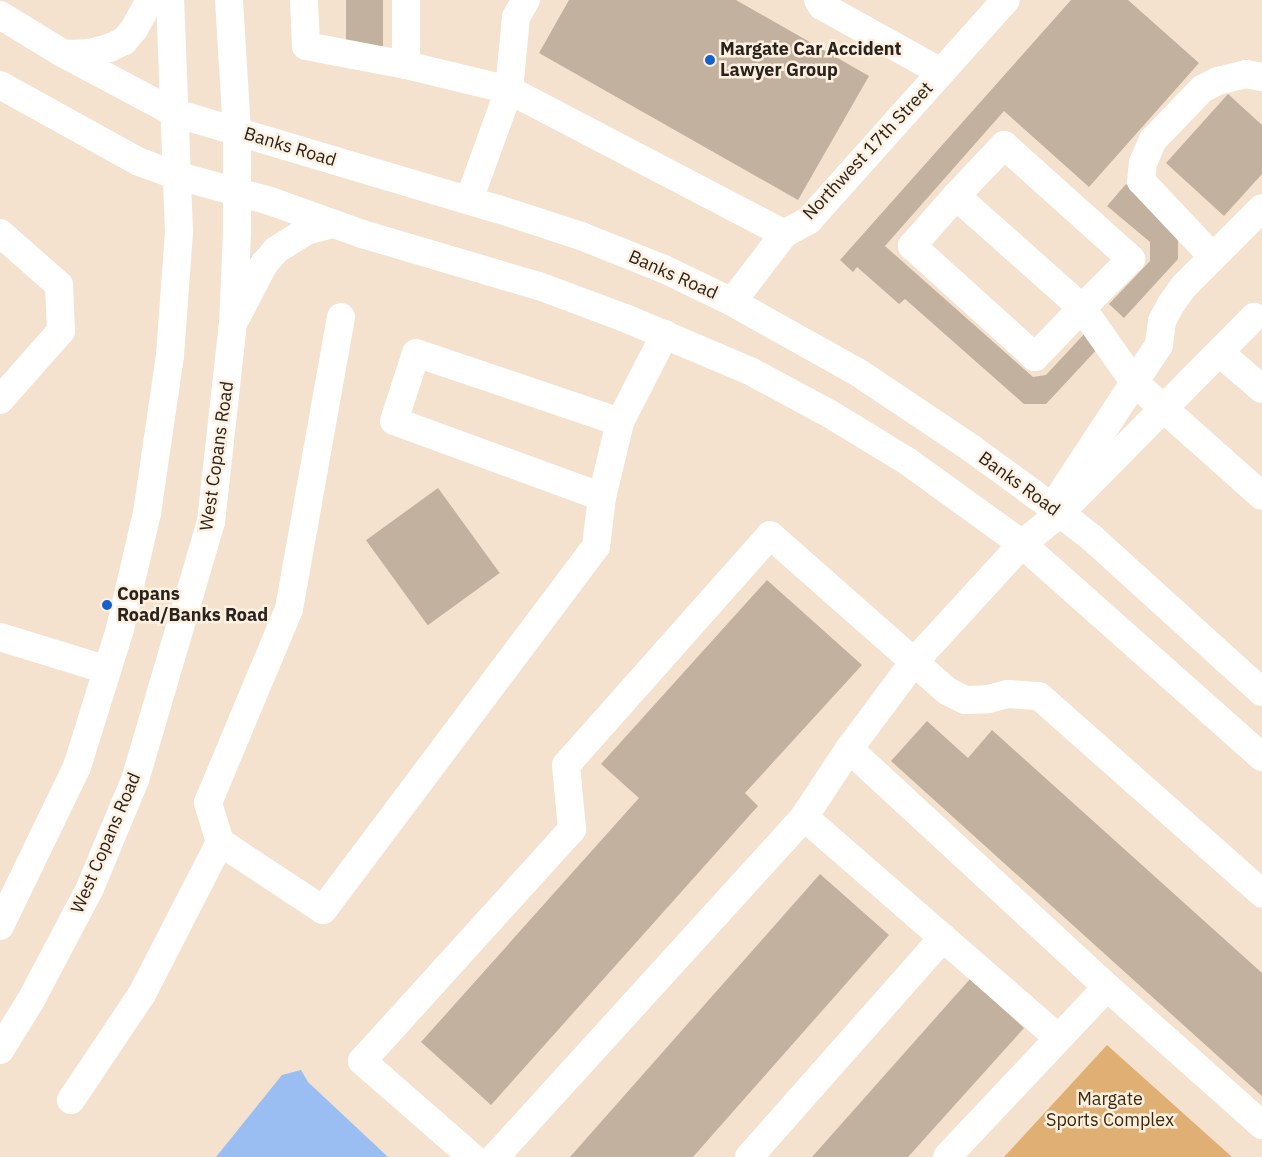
<!DOCTYPE html>
<html>
<head>
<meta charset="utf-8">
<style>
	body { margin:0 }
	#map { position:relative; width:1262px; height:1157px; overflow:hidden; background:#f4e2ce; font-family:"IBM Plex Sans",sans-serif }
	div>[style] { position:absolute }
	.green>* { inset:0; background:#e0af73 }
	.water>* { inset:0; background:#9bbef2 }
	.building>* { inset:0; background:#c2b19e; transform-origin:0 0 }
	.minor>* { height:28px; margin:-14px; padding:0 14px; transform-origin:14px; border-radius:14px; background:#fff }
	.major>* { height:28px; margin:-14px; padding:0 14px; transform-origin:14px; border-radius:14px; background:#fff }
	.dots>* { width:14px; height:14px; translate:-50% -50%; box-sizing:border-box; border:2px solid #fef0e0; border-radius:50% }
	span { translate:-50% -50%; white-space:nowrap; text-align:center; line-height:1.15; -webkit-text-stroke:5px #fef0e0; paint-order:stroke }
	.poi-label { font-size:18px; color:#29231c; font-weight:700 }
	.left { translate:0 -50%; text-align:left }
	.street-label { font-size:18px; color:#29231c }
	.park-label { font-size:18px; color:#3d2809 }
</style>
</head>
<body>
<div id="map">
	<div class="green">
		<div style="clip-path:polygon(1107px 1045px,1232px 1157px,1004px 1157px)"></div>
	</div>
	<div class="water">
		<div style="clip-path:polygon(301px 1070px,308px 1082px,388px 1157px,216px 1157px,282px 1075px)"></div>
	</div>
	<div class="building">
		<div style="left:346px;top:0;width:37px;height:46px"></div>
		<div style="clip-path:polygon(569px 0,736px 0,869px 76px,798px 200px,539px 53px)"></div>
		<div style="clip-path:polygon(1071px 0,1128px 0,1199px 63px,1089px 187px,1004px 111px,885px 246px,1033px 377px,1046px 375px,1086px 332px,1100px 346px,1046px 404px,1024px 404px,905px 299px,899px 304px,857px 267px,853px 272px,840px 260px)"></div>
		<div style="clip-path:polygon(1228px 94px,1262px 125px,1262px 174px,1224px 216px,1166px 163px)"></div>
		<div style="clip-path:polygon(1126px 184px,1178px 228px,1178px 259px,1124px 318px,1109px 304px,1150px 261px,1150px 242px,1107px 206px)"></div>
		<div style="left:438px;top:488px;width:105px;height:89px;rotate:54deg"></div>
		<div style="clip-path:polygon(767px 580px,862px 665px,745px 793px,758px 806px,491px 1105px,421px 1042px,639px 798px,601px 764px)"></div>
		<div style="clip-path:polygon(927px 721px,968px 758px,992px 730px,1262px 973px,1262px 1096px,891px 761px)"></div>
		<div style="clip-path:polygon(820px 874px,889px 935px,693px 1157px,570px 1157px)"></div>
		<div style="clip-path:polygon(970px 979px,1024px 1028px,908px 1157px,812px 1157px)"></div>
	</div>
	<div class="minor">
		<div style="left:304px;top:0;width:46px;rotate:87.5deg"></div>
		<div style="left:306px;top:46px;width:102px;rotate:10.8deg"></div>
		<div style="left:406px;top:65px;width:106px;rotate:13.6deg"></div>
		<div style="left:509px;top:90px;width:310px;rotate:27.6deg"></div>
		<div style="left:406px;top:0;width:65px;rotate:90deg"></div>
		<div style="left:818px;top:0;width:7px;rotate:56deg"></div>
		<div style="left:822px;top:6px;width:136px;rotate:29deg"></div>
		<div style="left:0;top:15px;width:75px;rotate:31.4deg"></div>
		<div style="left:64px;top:54px;width:126px;rotate:28deg"></div>
		<div style="left:175px;top:113px;width:337px;rotate:16.6deg"></div>
		<div style="left:498px;top:209px;width:87px;rotate:18deg"></div>
		<div style="left:581px;top:236px;width:89px;rotate:21.7deg"></div>
		<div style="left:664px;top:269px;width:76px;rotate:25.9deg"></div>
		<div style="left:732px;top:302px;width:145px;rotate:29.2deg"></div>
		<div style="left:859px;top:373px;width:135px;rotate:33.8deg"></div>
		<div style="left:971px;top:448px;width:110px;rotate:36.1deg"></div>
		<div style="left:1060px;top:513px;width:41px;rotate:38deg"></div>
		<div style="left:1092px;top:538px;width:229px;rotate:42.2deg"></div>
		<div style="left:64px;top:54px;width:25px;rotate:-2deg"></div>
		<div style="left:89px;top:53px;width:21px;rotate:-14deg"></div>
		<div style="left:109px;top:48px;width:17px;rotate:-25deg"></div>
		<div style="left:124px;top:41px;width:16px;rotate:-50deg"></div>
		<div style="left:134px;top:29px;width:33px;rotate:-61deg"></div>
		<div style="left:0;top:85px;width:157px;rotate:29deg"></div>
		<div style="left:137px;top:161px;width:40px;rotate:20.2deg"></div>
		<div style="left:175px;top:175px;width:98px;rotate:15.3deg"></div>
		<div style="left:270px;top:201px;width:98px;rotate:19.7deg"></div>
		<div style="left:362px;top:234px;width:184px;rotate:16.4deg"></div>
		<div style="left:539px;top:286px;width:92px;rotate:20.4deg"></div>
		<div style="left:625px;top:318px;width:136px;rotate:23deg"></div>
		<div style="left:750px;top:371px;width:91px;rotate:28.3deg"></div>
		<div style="left:830px;top:414px;width:90px;rotate:31.4deg"></div>
		<div style="left:907px;top:461px;width:142px;rotate:35.8deg"></div>
		<div style="left:1022px;top:544px;width:321px;rotate:41.6deg"></div>
		<div style="left:956px;top:196px;width:70px;rotate:-46.7deg"></div>
		<div style="left:1004px;top:145px;width:171px;rotate:41.9deg"></div>
		<div style="left:1131px;top:259px;width:69px;rotate:135deg"></div>
		<div style="left:1082px;top:308px;width:68px;rotate:133.8deg"></div>
		<div style="left:1035px;top:357px;width:166px;rotate:-137.9deg"></div>
		<div style="left:912px;top:246px;width:67px;rotate:-48.7deg"></div>
		<div style="left:956px;top:196px;width:169px;rotate:41.6deg"></div>
		<div style="left:1082px;top:308px;width:90px;rotate:54.9deg"></div>
		<div style="left:1134px;top:382px;width:171px;rotate:41.7deg"></div>
		<div style="left:469px;top:200px;width:117px;rotate:-70deg"></div>
		<div style="left:509px;top:90px;width:73px;rotate:-84.5deg"></div>
		<div style="left:516px;top:17px;width:20px;rotate:-60deg"></div>
		<div style="left:0;top:233px;width:79px;rotate:41.4deg"></div>
		<div style="left:59px;top:285px;width:46px;rotate:87.5deg"></div>
		<div style="left:61px;top:331px;width:92px;rotate:131.5deg"></div>
		<div style="left:1212px;top:256px;width:103px;rotate:-133.4deg"></div>
		<div style="left:1141px;top:181px;width:18px;rotate:-84deg"></div>
		<div style="left:1143px;top:163px;width:25px;rotate:-67deg"></div>
		<div style="left:1153px;top:140px;width:71px;rotate:-46.1deg"></div>
		<div style="left:1202px;top:89px;width:18px;rotate:-27deg"></div>
		<div style="left:1218px;top:81px;width:29px;rotate:-14deg"></div>
		<div style="left:1246px;top:74px;width:16px;rotate:11deg"></div>
		<div style="left:732px;top:302px;width:86px;rotate:-52.6deg"></div>
		<div style="left:784px;top:234px;width:29px;rotate:-29deg"></div>
		<div style="left:809px;top:220px;width:295px;rotate:-48.2deg"></div>
		<div style="left:341px;top:317px;width:297px;rotate:100.1deg"></div>
		<div style="left:289px;top:609px;width:210px;rotate:112.7deg"></div>
		<div style="left:208px;top:803px;width:41px;rotate:72.9deg"></div>
		<div style="left:220px;top:842px;width:123px;rotate:33.4deg"></div>
		<div style="left:323px;top:910px;width:455px;rotate:-53.1deg"></div>
		<div style="left:596px;top:546px;width:49px;rotate:-83deg"></div>
		<div style="left:602px;top:497px;width:77px;rotate:-76.5deg"></div>
		<div style="left:620px;top:422px;width:99px;rotate:-62.9deg"></div>
		<div style="left:1220px;top:353px;width:55px;rotate:40.6deg"></div>
		<div style="left:1061px;top:494px;width:178px;rotate:-56.7deg"></div>
		<div style="left:1159px;top:345px;width:24px;rotate:-83deg"></div>
		<div style="left:1162px;top:321px;width:19px;rotate:-62deg"></div>
		<div style="left:1171px;top:304px;width:22px;rotate:-54deg"></div>
		<div style="left:1184px;top:286px;width:110px;rotate:-45deg"></div>
		<div style="left:602px;top:497px;width:221px;rotate:-159.9deg"></div>
		<div style="left:394px;top:421px;width:71px;rotate:-72.1deg"></div>
		<div style="left:416px;top:353px;width:215px;rotate:18.7deg"></div>
		<div style="left:0;top:637px;width:112px;rotate:17.1deg"></div>
		<div style="left:849px;top:749px;width:351px;rotate:42.7deg"></div>
		<div style="left:1107px;top:987px;width:233px;rotate:133.3deg"></div>
		<div style="left:804px;top:817px;width:337px;rotate:41deg"></div>
		<div style="left:1107px;top:987px;width:208px;rotate:41.7deg"></div>
		<div style="left:71px;top:1100px;width:128px;rotate:-56.2deg"></div>
		<div style="left:142px;top:994px;width:171px;rotate:-62.8deg"></div>
		<div style="left:472px;top:1157px;width:146px;rotate:-138.9deg"></div>
		<div style="left:362px;top:1061px;width:313px;rotate:-47.8deg"></div>
		<div style="left:572px;top:829px;width:64px;rotate:-95.4deg"></div>
		<div style="left:566px;top:765px;width:307px;rotate:-48.4deg"></div>
		<div style="left:770px;top:535px;width:236px;rotate:41.4deg"></div>
		<div style="left:947px;top:691px;width:20px;rotate:27deg"></div>
		<div style="left:965px;top:700px;width:23px;rotate:-2deg"></div>
		<div style="left:988px;top:699px;width:21px;rotate:-14deg"></div>
		<div style="left:1008px;top:694px;width:31px;rotate:4deg"></div>
		<div style="left:1039px;top:696px;width:298px;rotate:41.5deg"></div>
		<div style="left:495px;top:1157px;width:459px;rotate:-47.7deg"></div>
		<div style="left:804px;top:817px;width:82px;rotate:-56.5deg"></div>
		<div style="left:849px;top:749px;width:107px;rotate:-53.3deg"></div>
		<div style="left:913px;top:663px;width:161px;rotate:-47.5deg"></div>
		<div style="left:1022px;top:544px;width:49px;rotate:-39.2deg"></div>
		<div style="left:1060px;top:513px;width:276px;rotate:-45.3deg"></div>
		<div style="left:749px;top:1157px;width:293px;rotate:-48.5deg"></div>
	</div>
	<div class="major">
		<div style="left:237px;top:316px;width:59px;rotate:-62.6deg"></div>
		<div style="left:264px;top:264px;width:18px;rotate:-49deg"></div>
		<div style="left:276px;top:250px;width:36px;rotate:-32deg"></div>
		<div style="left:306px;top:231px;width:28px;rotate:-15deg"></div>
		<div style="left:0;top:926px;width:177px;rotate:-64.2deg"></div>
		<div style="left:77px;top:767px;width:145px;rotate:-72.7deg"></div>
		<div style="left:120px;top:629px;width:119px;rotate:-76.9deg"></div>
		<div style="left:147px;top:513px;width:160px;rotate:-81.7deg"></div>
		<div style="left:170px;top:355px;width:123px;rotate:-85.8deg"></div>
		<div style="left:179px;top:232px;width:232px;rotate:-92.2deg"></div>
		<div style="left:0;top:1050px;width:59px;rotate:-58.2deg"></div>
		<div style="left:31px;top:1000px;width:127px;rotate:-62.2deg"></div>
		<div style="left:90px;top:888px;width:117px;rotate:-67.4deg"></div>
		<div style="left:135px;top:780px;width:269px;rotate:-73.6deg"></div>
		<div style="left:211px;top:522px;width:199px;rotate:-83.7deg"></div>
		<div style="left:233px;top:324px;width:92px;rotate:-87.5deg"></div>
		<div style="left:237px;top:232px;width:101px;rotate:-90deg"></div>
		<div style="left:237px;top:131px;width:131px;rotate:-93.5deg"></div>
	</div>
	<div class="dots">
		<div style="left:710px;top:60px;background:#1461cc"></div>
		<div style="left:107px;top:605px;background:#1461cc"></div>
	</div>
	<div class="poi-label">
		<span class="left" style="left:720px;top:60px">Margate Car Accident<br>Lawyer Group</span>
		<span class="left" style="left:117px;top:605px">Copans<br>Road/Banks Road</span>
	</div>
	<div class="street-label">
		<span style="left:290px;top:147px;rotate:17deg">Banks Road</span>
		<span style="left:868px;top:151px;rotate:-47deg">Northwest 17th Street</span>
		<span style="left:673px;top:275px;rotate:24deg">Banks Road</span>
		<span style="left:217px;top:456px;rotate:-82deg">West Copans Road</span>
		<span style="left:1019px;top:484px;rotate:36deg">Banks Road</span>
		<span style="left:106px;top:843px;rotate:-67deg">West Copans Road</span>
	</div>
	<div class="park-label">
		<span style="left:1110px;top:1110px">Margate<br>Sports Complex</span>
	</div>
</div>
</body>
</html>
